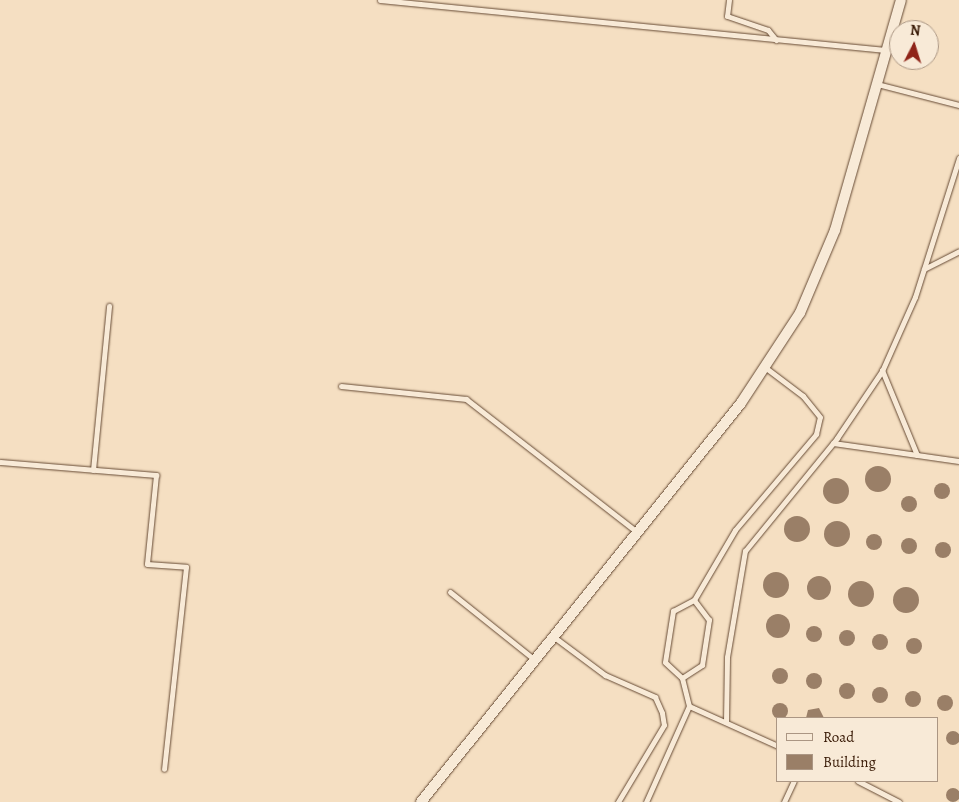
<!DOCTYPE html>
<html>
<head>
<meta charset="utf-8">
<style>
	body { margin:0 }
	#map { position:relative; width:959px; height:802px; overflow:hidden; background:#f5dfc2; font-family:Alegreya,serif }
	div>[style] { position:absolute }
	.building>* { inset:0; background:#9a7f67 }
	.round { border-radius:50% }
	.roads { filter:drop-shadow(0 0 1px #664a34) drop-shadow(0 0 1px #664a34) }
	.lane>* { height:5px; margin:-2.5px; padding:0 2.5px; transform-origin:2.5px; border-radius:2.5px; background:#f8ead7 }
	.street>* { height:10px; margin:-5px; padding:0 5px; transform-origin:5px; border-radius:5px; background:#f8ead7 }
	span { translate:-50% -50%; white-space:nowrap; text-align:center; line-height:1.15; -webkit-text-stroke:4.5px #f8ead7; paint-order:stroke }
	.legend { position:absolute; left:776px; top:717px; width:162px; height:65px; box-sizing:border-box; background:#f8ead7; border:1px solid #ab9683; margin:0; padding:6px 9px; list-style:none; font-size:15px; color:#371804 }
	.legend li { display:flex; align-items:center; gap:10px; height:25px }
	.legend b { width:25px; border:1px solid #ab9683 }
	.north { position:absolute; left:889px; top:20px; width:50px; height:50px; box-sizing:border-box; background:#f8ead7; border:1px solid #ab9683; border-radius:50%; rotate:5deg; font-size:14px; font-weight:700; line-height:20px; text-align:center; color:#371804 }
	.north::after { content:''; display:block; margin:auto; width:18px; height:22px; background:#8f2418; clip-path:polygon(50% 0,100% 100%,50% 72%,0 100%) }
</style>
</head>
<body>
<div id="map">
	<div class="building">
		<div class="round" style="left:865px;top:466px;width:26px;height:26px"></div>
		<div class="round" style="left:823px;top:478px;width:26px;height:26px"></div>
		<div class="round" style="left:934px;top:483px;width:16px;height:16px"></div>
		<div class="round" style="left:901px;top:496px;width:16px;height:16px"></div>
		<div class="round" style="left:784px;top:516px;width:26px;height:26px"></div>
		<div class="round" style="left:824px;top:521px;width:26px;height:26px"></div>
		<div class="round" style="left:866px;top:534px;width:16px;height:16px"></div>
		<div class="round" style="left:901px;top:538px;width:16px;height:16px"></div>
		<div class="round" style="left:935px;top:542px;width:16px;height:16px"></div>
		<div class="round" style="left:763px;top:572px;width:26px;height:26px"></div>
		<div class="round" style="left:807px;top:576px;width:24px;height:24px"></div>
		<div class="round" style="left:848px;top:581px;width:26px;height:26px"></div>
		<div class="round" style="left:893px;top:587px;width:26px;height:26px"></div>
		<div class="round" style="left:766px;top:614px;width:24px;height:24px"></div>
		<div class="round" style="left:806px;top:626px;width:16px;height:16px"></div>
		<div class="round" style="left:839px;top:630px;width:16px;height:16px"></div>
		<div class="round" style="left:872px;top:634px;width:16px;height:16px"></div>
		<div class="round" style="left:906px;top:638px;width:16px;height:16px"></div>
		<div class="round" style="left:772px;top:668px;width:16px;height:16px"></div>
		<div class="round" style="left:806px;top:673px;width:16px;height:16px"></div>
		<div class="round" style="left:839px;top:683px;width:16px;height:16px"></div>
		<div class="round" style="left:872px;top:687px;width:16px;height:16px"></div>
		<div class="round" style="left:905px;top:691px;width:16px;height:16px"></div>
		<div class="round" style="left:937px;top:695px;width:16px;height:16px"></div>
		<div class="round" style="left:772px;top:703px;width:16px;height:16px"></div>
		<div style="clip-path:polygon(819px 708px,824px 718px,806px 718px,808px 710px)"></div>
		<div class="round" style="left:946px;top:731px;width:14px;height:14px"></div>
		<div class="round" style="left:946px;top:788px;width:14px;height:14px"></div>
	</div>
	<div class="roads">
		<div class="lane">
			<div style="left:380px;top:0;width:508px;rotate:5.64deg"></div>
			<div style="left:729px;top:0;width:16px;rotate:97deg"></div>
			<div style="left:727px;top:16px;width:43px;rotate:18.9deg"></div>
			<div style="left:768px;top:30px;width:13px;rotate:51deg"></div>
			<div style="left:877px;top:84px;width:85px;rotate:14.4deg"></div>
			<div style="left:924px;top:269px;width:39px;rotate:-27deg"></div>
			<div style="left:341px;top:386px;width:126px;rotate:5.9deg"></div>
			<div style="left:466px;top:399px;width:217px;rotate:37.9deg"></div>
			<div style="left:833px;top:443px;width:85px;rotate:8.1deg"></div>
			<div style="left:917px;top:455px;width:92px;rotate:-112.4deg"></div>
			<div style="left:917px;top:455px;width:42px;rotate:8.1deg"></div>
			<div style="left:0;top:462px;width:157px;rotate:4.8deg"></div>
			<div style="left:156px;top:475px;width:89px;rotate:95.8deg"></div>
			<div style="left:147px;top:564px;width:39px;rotate:4deg"></div>
			<div style="left:186px;top:567px;width:203px;rotate:96.2deg"></div>
			<div style="left:93px;top:470px;width:165px;rotate:-84.4deg"></div>
			<div style="left:450px;top:592px;width:109px;rotate:38.7deg"></div>
			<div style="left:554px;top:637px;width:64px;rotate:36.7deg"></div>
			<div style="left:605px;top:675px;width:55px;rotate:23.7deg"></div>
			<div style="left:655px;top:697px;width:17px;rotate:66deg"></div>
			<div style="left:662px;top:713px;width:12px;rotate:81deg"></div>
			<div style="left:664px;top:725px;width:90px;rotate:120.9deg"></div>
			<div style="left:682px;top:678px;width:24px;rotate:-33deg"></div>
			<div style="left:702px;top:665px;width:46px;rotate:-81.2deg"></div>
			<div style="left:709px;top:620px;width:25px;rotate:-127deg"></div>
			<div style="left:689px;top:706px;width:29px;rotate:-104deg"></div>
			<div style="left:682px;top:678px;width:23px;rotate:-137deg"></div>
			<div style="left:665px;top:662px;width:52px;rotate:-81.1deg"></div>
			<div style="left:673px;top:611px;width:24px;rotate:-28deg"></div>
			<div style="left:694px;top:600px;width:81px;rotate:-59.6deg"></div>
			<div style="left:735px;top:530px;width:126px;rotate:-49.8deg"></div>
			<div style="left:816px;top:434px;width:17px;rotate:-77deg"></div>
			<div style="left:820px;top:417px;width:27px;rotate:-129deg"></div>
			<div style="left:803px;top:396px;width:46px;rotate:-142.9deg"></div>
			<div style="left:726px;top:722px;width:65px;rotate:-89.1deg"></div>
			<div style="left:727px;top:657px;width:108px;rotate:-80.4deg"></div>
			<div style="left:745px;top:551px;width:146px;rotate:-50.8deg"></div>
			<div style="left:837px;top:438px;width:81px;rotate:-56.1deg"></div>
			<div style="left:882px;top:371px;width:81px;rotate:-66deg"></div>
			<div style="left:915px;top:297px;width:146px;rotate:-72.4deg"></div>
			<div style="left:858px;top:781px;width:46px;rotate:27.1deg"></div>
			<div style="left:646px;top:802px;width:105px;rotate:-65.9deg"></div>
			<div style="left:689px;top:706px;width:98px;rotate:24.2deg"></div>
			<div style="left:784px;top:802px;width:23px;rotate:-65deg"></div>
		</div>
		<div class="street">
			<div style="left:421px;top:802px;width:511px;rotate:-51.27deg"></div>
			<div style="left:741px;top:403px;width:108px;rotate:-56.8deg"></div>
			<div style="left:800px;top:313px;width:90px;rotate:-67.1deg"></div>
			<div style="left:835px;top:230px;width:239px;rotate:-74deg"></div>
		</div>
	</div>
	<ul class="legend">
	<li><b style="height:6px;background:#f8ead7"></b>Road</li>
	<li><b style="height:14px;background:#9a7f67"></b>Building</li>
	</ul>
	<div class="north">N</div>
</div>
</body>
</html>
